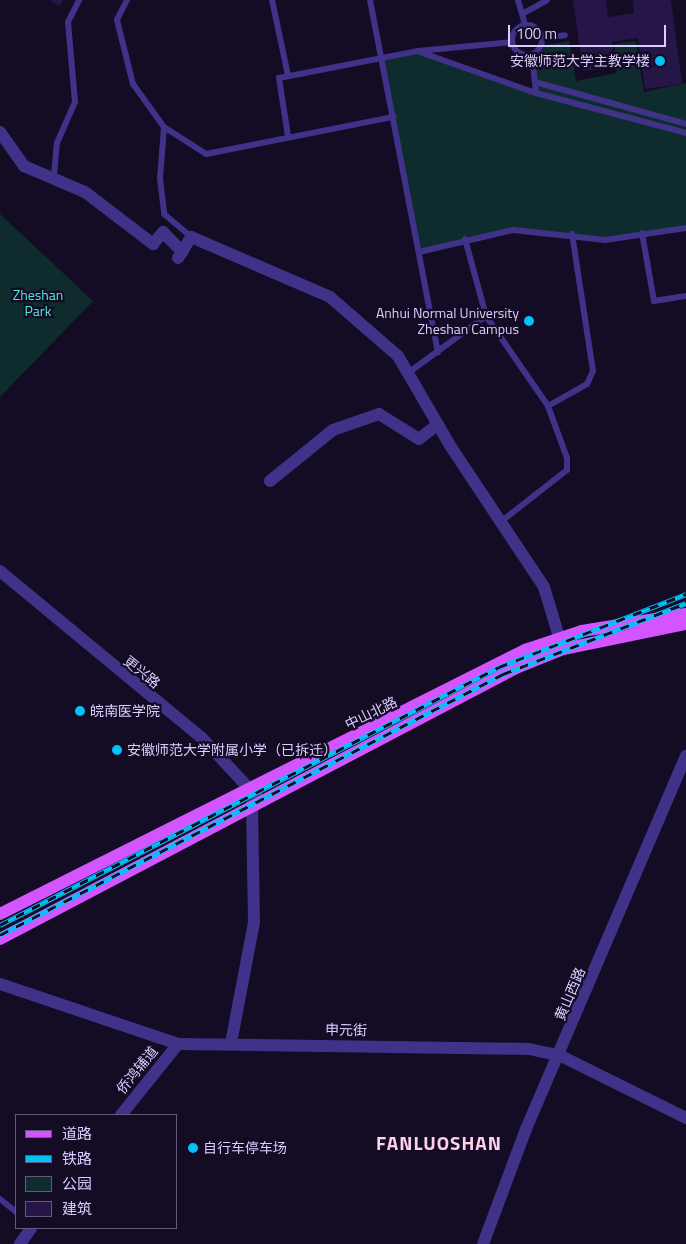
<!DOCTYPE html>
<html>
<head>
<meta charset="utf-8">
<style>
	body { margin:0 }
	#map { position:relative; width:686px; height:1244px; overflow:hidden; background:#130c24; font-family:"Titillium Web","Noto Sans SC",sans-serif }
	div>[style] { position:absolute }
	.green>* { inset:0; background:#0e2c2e }
	.building>* { inset:0; background:#261647 }
	.service>* { height:6px; margin:-3px; padding:0 3px; transform-origin:3px; border-radius:3px; background:#403288 }
	.service>.ring { margin:-3px; padding:0; box-sizing:content-box; background:none; border:6px solid #403288; border-radius:50% }
	.minor>* { height:12px; margin:-6px; padding:0 6px; transform-origin:6px; border-radius:6px; background:#403288 }
	.tertiary>* { height:12px; margin:-6px; padding:0 6px; transform-origin:6px; border-radius:6px; background:#403288 }
	.primary>* { height:12px; margin:-6px; padding:0 6px; transform-origin:6px; border-radius:6px; background:#d455ff }
	.rail>* { height:5px; margin-top:-2.5px; transform-origin:0; background:repeating-linear-gradient(90deg,#130c24 0 9px,#00c2f9 0 18px); box-sizing:border-box; border-block:1px solid #00c2f9 }
	.dots>* { width:14px; height:14px; translate:-50% -50%; box-sizing:border-box; border:2px solid #130c24; border-radius:50% }
	span { translate:-50% -50%; white-space:nowrap; text-align:center; line-height:1.15; -webkit-text-stroke:4.5px #130c24; paint-order:stroke }
	.poi-label { font-size:14px; color:#daceff }
	.right { translate:-100% -50%; text-align:right }
	.left { translate:0 -50%; text-align:left }
	.park-label { font-size:14px; color:#4eebd7 }
	.street-label { font-size:14px; color:#daceff }
	.district-label { font-size:19px; color:#ffd0e8; font-weight:700; letter-spacing:1px }
	.legend { position:absolute; left:15px; top:1114px; width:162px; height:115px; box-sizing:border-box; background:#130c24; border:1px solid #635a7c; margin:0; padding:6px 9px; list-style:none; font-size:15px; color:#daceff }
	.legend li { display:flex; align-items:center; gap:10px; height:25px }
	.legend b { width:25px; border:1px solid #635a7c }
	.scale { position:absolute; left:508px; top:25px; width:158px; height:22px; box-sizing:border-box; border:2px solid #daceff; border-top:0; padding-left:6px; font-size:15px; line-height:18px; white-space:nowrap; color:#daceff; -webkit-text-stroke:4px #130c24; paint-order:stroke }
</style>
</head>
<body>
<div id="map">
	<div class="green">
		<div style="clip-path:polygon(569px 41px,576px 81px,617px 73px,614px 44px,636px 41px,644px 92px,686px 83px,686px 227px,605px 240px,513px 230px,419px 252px,381px 57px,418px 51px,536px 92px,536px 59px,546px 45px)"></div>
		<div style="clip-path:polygon(0 214px,93px 301px,0 397px)"></div>
	</div>
	<div class="building">
		<div style="clip-path:polygon(49px 0,63px 0,60px 6px)"></div>
		<div style="clip-path:polygon(573px 0,606px 0,608px 17px,634px 13px,633px 0,671px 0,682px 84px,645px 89px,638px 38px,612px 42px,615px 67px,583px 71px)"></div>
	</div>
	<div class="service">
		<div style="left:127px;top:0;width:22px;rotate:117deg"></div>
		<div style="left:117px;top:20px;width:66px;rotate:76deg"></div>
		<div style="left:133px;top:84px;width:53px;rotate:54.2deg"></div>
		<div style="left:164px;top:127px;width:50px;rotate:32.7deg"></div>
		<div style="left:206px;top:154px;width:191px;rotate:-11.2deg"></div>
		<div style="left:272px;top:0;width:77px;rotate:78deg"></div>
		<div style="left:370px;top:0;width:359px;rotate:79.1deg"></div>
		<div style="left:518px;top:0;width:25px;rotate:74deg"></div>
		<div style="left:524px;top:13px;width:26px;rotate:-29deg"></div>
		<div class="ring" style="left:512px;top:25px;width:24px;height:24px"></div>
		<div style="left:542px;top:38px;width:23px;rotate:-7deg"></div>
		<div style="left:420px;top:52px;width:123px;rotate:19.5deg"></div>
		<div style="left:536px;top:93px;width:155px;rotate:14.9deg"></div>
		<div style="left:532px;top:55px;width:38px;rotate:84deg"></div>
		<div style="left:535px;top:82px;width:157px;rotate:15.5deg"></div>
		<div style="left:164px;top:127px;width:52px;rotate:94.4deg"></div>
		<div style="left:160px;top:179px;width:35px;rotate:83deg"></div>
		<div style="left:164px;top:214px;width:35px;rotate:40deg"></div>
		<div style="left:288px;top:136px;width:59px;rotate:-98.8deg"></div>
		<div style="left:279px;top:78px;width:142px;rotate:-11deg"></div>
		<div style="left:418px;top:51px;width:94px;rotate:-5.5deg"></div>
		<div style="left:54px;top:176px;width:33px;rotate:-85deg"></div>
		<div style="left:57px;top:143px;width:45px;rotate:-66.3deg"></div>
		<div style="left:75px;top:102px;width:80px;rotate:-95deg"></div>
		<div style="left:68px;top:22px;width:25px;rotate:-63deg"></div>
		<div style="left:642px;top:233px;width:69px;rotate:80deg"></div>
		<div style="left:654px;top:301px;width:32px;rotate:-9deg"></div>
		<div style="left:465px;top:239px;width:80px;rotate:74.7deg"></div>
		<div style="left:486px;top:316px;width:109px;rotate:55.4deg"></div>
		<div style="left:419px;top:252px;width:97px;rotate:-13.2deg"></div>
		<div style="left:513px;top:230px;width:93px;rotate:6.2deg"></div>
		<div style="left:605px;top:240px;width:82px;rotate:-8.4deg"></div>
		<div style="left:408px;top:373px;width:97px;rotate:-36.2deg"></div>
		<div style="left:503px;top:520px;width:81px;rotate:-38deg"></div>
		<div style="left:567px;top:470px;width:12px;rotate:-90deg"></div>
		<div style="left:567px;top:458px;width:55px;rotate:-110.1deg"></div>
		<div style="left:548px;top:406px;width:45px;rotate:-29.4deg"></div>
		<div style="left:587px;top:384px;width:14px;rotate:-65deg"></div>
		<div style="left:593px;top:371px;width:139px;rotate:-98.7deg"></div>
		<div style="left:0;top:1199px;width:21px;rotate:39deg"></div>
	</div>
	<div class="minor">
		<div style="left:0;top:132px;width:42px;rotate:54.8deg"></div>
		<div style="left:24px;top:166px;width:66px;rotate:23.1deg"></div>
		<div style="left:85px;top:192px;width:86px;rotate:37.4deg"></div>
		<div style="left:153px;top:244px;width:16px;rotate:-50deg"></div>
		<div style="left:163px;top:232px;width:28px;rotate:46deg"></div>
		<div style="left:178px;top:258px;width:25px;rotate:-58deg"></div>
		<div style="left:191px;top:237px;width:151px;rotate:23.3deg"></div>
		<div style="left:330px;top:297px;width:90px;rotate:40.9deg"></div>
		<div style="left:398px;top:356px;width:105px;rotate:59.8deg"></div>
		<div style="left:451px;top:447px;width:168px;rotate:56.4deg"></div>
		<div style="left:544px;top:587px;width:52px;rotate:73.3deg"></div>
		<div style="left:270px;top:481px;width:81px;rotate:-39deg"></div>
		<div style="left:333px;top:430px;width:49px;rotate:-19.2deg"></div>
		<div style="left:379px;top:414px;width:47px;rotate:32deg"></div>
		<div style="left:419px;top:439px;width:24px;rotate:-38deg"></div>
		<div style="left:0;top:571px;width:261px;rotate:39.6deg"></div>
		<div style="left:201px;top:737px;width:86px;rotate:46.9deg"></div>
		<div style="left:231px;top:1043px;width:123px;rotate:-79.2deg"></div>
		<div style="left:254px;top:922px;width:117px;rotate:-91deg"></div>
	</div>
	<div class="tertiary">
		<div style="left:0;top:984px;width:188px;rotate:18.6deg"></div>
		<div style="left:178px;top:1044px;width:351px;rotate:0.8deg"></div>
		<div style="left:529px;top:1049px;width:33px;rotate:12deg"></div>
		<div style="left:561px;top:1056px;width:140px;rotate:26.4deg"></div>
		<div style="left:121px;top:1115px;width:91px;rotate:-51.2deg"></div>
		<div style="left:20px;top:1244px;width:19px;rotate:-55deg"></div>
		<div style="left:483px;top:1244px;width:123px;rotate:-69.5deg"></div>
		<div style="left:526px;top:1129px;width:406px;rotate:-66.8deg"></div>
	</div>
	<div class="primary">
		<div style="left:0;top:914px;width:588px;rotate:-26.7deg"></div>
		<div style="left:525px;top:650px;width:60px;rotate:-18.4deg"></div>
		<div style="left:582px;top:631px;width:105px;rotate:-9.3deg"></div>
		<div style="left:0;top:939px;width:583px;rotate:-27.71deg"></div>
		<div style="left:516px;top:668px;width:51px;rotate:-22deg"></div>
		<div style="left:563px;top:649px;width:126px;rotate:-11.5deg"></div>
	</div>
	<div class="rail">
		<div style="left:0;top:925px;width:562px;rotate:-27.34deg"></div>
		<div style="left:499px;top:667px;width:201px;rotate:-21.3deg"></div>
		<div style="left:0;top:935px;width:567px;rotate:-27.42deg"></div>
		<div style="left:503px;top:674px;width:196px;rotate:-21.2deg"></div>
	</div>
	<div class="dots">
		<div style="left:660px;top:61px;background:#00c2f9"></div>
		<div style="left:529px;top:321px;background:#00c2f9"></div>
		<div style="left:80px;top:711px;background:#00c2f9"></div>
		<div style="left:117px;top:750px;background:#00c2f9"></div>
		<div style="left:193px;top:1148px;background:#00c2f9"></div>
	</div>
	<div class="poi-label">
		<span class="right" style="left:650px;top:61px">安徽师范大学主教学楼</span>
		<span class="right" style="left:519px;top:321px">Anhui Normal University<br>Zheshan Campus</span>
		<span class="left" style="left:90px;top:711px">皖南医学院</span>
		<span class="left" style="left:127px;top:750px">安徽师范大学附属小学（已拆迁）</span>
		<span class="left" style="left:203px;top:1148px">自行车停车场</span>
	</div>
	<div class="park-label">
		<span style="left:38px;top:303px">Zheshan<br>Park</span>
	</div>
	<div class="street-label">
		<span style="left:142px;top:672px;rotate:39deg">更兴路</span>
		<span style="left:371px;top:713px;rotate:-26deg">中山北路</span>
		<span style="left:570px;top:994px;rotate:-67deg">黄山西路</span>
		<span style="left:346px;top:1030px;rotate:1deg">申元街</span>
		<span style="left:137px;top:1070px;rotate:-51deg">侨鸿辅道</span>
	</div>
	<div class="district-label">
		<span style="left:439px;top:1143px">FANLUOSHAN</span>
	</div>
	<ul class="legend">
	<li><b style="height:6px;background:#d455ff"></b>道路</li>
	<li><b style="height:6px;background:#00c2f9"></b>铁路</li>
	<li><b style="height:14px;background:#0e2c2e"></b>公园</li>
	<li><b style="height:14px;background:#261647"></b>建筑</li>
	</ul>
	<div class="scale">100 m</div>
</div>
</body>
</html>
